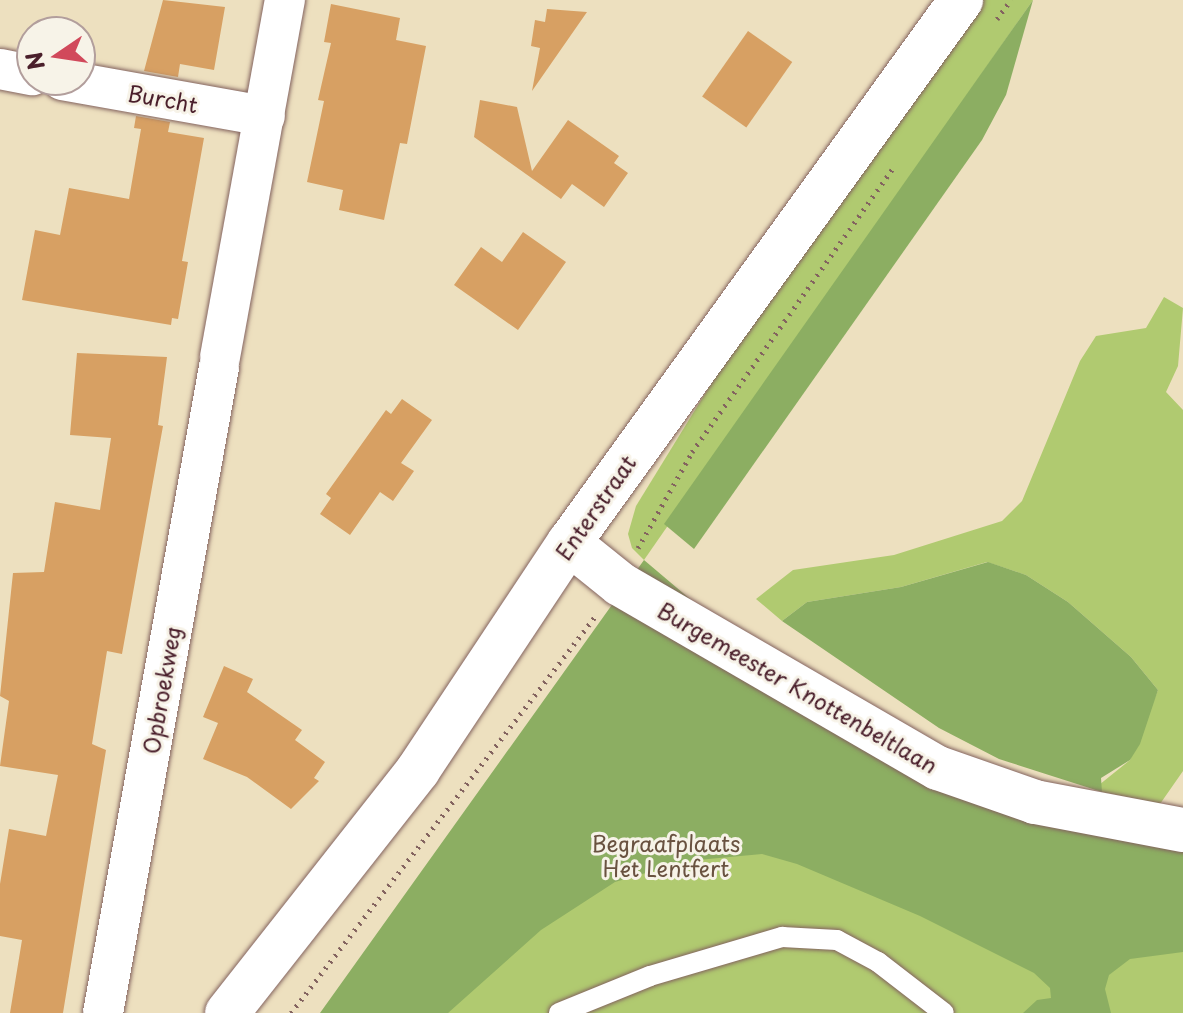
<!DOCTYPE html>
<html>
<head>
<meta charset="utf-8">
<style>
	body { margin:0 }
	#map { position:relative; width:1183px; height:1013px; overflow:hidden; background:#ede0bf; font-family:"Playpen Sans",sans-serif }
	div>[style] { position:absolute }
	.green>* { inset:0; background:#b0ca70 }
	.forest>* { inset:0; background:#8cae62 }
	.building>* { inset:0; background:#d7a063; transform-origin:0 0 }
	.path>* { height:5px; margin-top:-2.5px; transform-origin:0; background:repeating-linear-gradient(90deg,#83635f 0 2px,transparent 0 8px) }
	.roads { filter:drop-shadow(0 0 2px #83635f) drop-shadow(0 0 2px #83635f) }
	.lane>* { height:20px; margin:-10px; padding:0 10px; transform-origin:10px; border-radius:10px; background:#fff }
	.street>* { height:40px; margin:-20px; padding:0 20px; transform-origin:20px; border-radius:20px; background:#fff }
	.secondary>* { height:44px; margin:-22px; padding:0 22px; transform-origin:22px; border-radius:22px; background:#fff }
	span { translate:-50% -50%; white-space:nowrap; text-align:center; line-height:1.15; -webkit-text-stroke:6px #f7f3e8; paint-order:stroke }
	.street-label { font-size:22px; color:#4a1f2b }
	.park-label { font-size:22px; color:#695240 }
	.north { position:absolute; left:16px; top:16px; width:80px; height:80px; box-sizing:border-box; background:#f7f3e8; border:2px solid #b29e9c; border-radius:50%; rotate:257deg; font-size:22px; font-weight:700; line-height:32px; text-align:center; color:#4a1f2b }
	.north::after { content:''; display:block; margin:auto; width:28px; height:36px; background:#d1495b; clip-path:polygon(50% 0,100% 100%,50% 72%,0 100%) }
</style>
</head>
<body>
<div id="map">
	<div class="green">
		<div style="clip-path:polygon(983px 0,1033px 0,644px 560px,632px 548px,628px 534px,636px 506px,722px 366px)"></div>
		<div style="clip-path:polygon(1164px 297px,1183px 308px,1178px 366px,1166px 392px,1183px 410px,1183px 771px,1160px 804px,1102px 792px,1099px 785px,1130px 760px,1158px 690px,1131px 657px,1068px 602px,1026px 575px,987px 562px,901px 587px,807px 602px,782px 621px,756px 599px,793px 570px,894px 555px,1002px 521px,1022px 501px,1080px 361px,1096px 336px,1146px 328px)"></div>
		<div style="clip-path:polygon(622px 646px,1183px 889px,1183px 1013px,355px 1013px)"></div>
	</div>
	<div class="forest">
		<div style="clip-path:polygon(1033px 0,1006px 95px,982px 140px,694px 549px,664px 524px)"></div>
		<div style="clip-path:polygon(644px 560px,716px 621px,868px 730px,1183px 848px,1183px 952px,1130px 959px,1109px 975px,1105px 989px,1111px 1013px,1023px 1013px,1037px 1000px,1051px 998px,1050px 988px,1034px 973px,920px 916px,797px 864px,762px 854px,687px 861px,615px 882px,541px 930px,448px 1013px,320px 1013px)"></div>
		<div style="clip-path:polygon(988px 562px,1026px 575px,1068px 602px,1131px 657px,1158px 690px,1140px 744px,1130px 760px,1101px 778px,1102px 792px,999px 759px,939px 728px,782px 621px,807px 602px,901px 587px)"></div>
	</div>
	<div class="building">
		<div style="clip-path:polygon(163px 0,225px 7px,214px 70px,180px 64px,178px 77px,144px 71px)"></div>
		<div style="clip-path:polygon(331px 4px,400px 18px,396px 40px,426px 46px,407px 144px,400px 143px,384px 220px,339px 210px,343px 190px,307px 182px,324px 101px,318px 100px,331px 43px,324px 42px)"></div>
		<div style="clip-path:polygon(547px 9px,587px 12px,532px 91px,540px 48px,531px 46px,535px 20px,545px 22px)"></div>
		<div style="left:748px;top:31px;width:54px;height:80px;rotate:35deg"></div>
		<div style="clip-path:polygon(480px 100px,517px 107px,532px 171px,568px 120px,619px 156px,614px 163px,628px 173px,604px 207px,572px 184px,561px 199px,474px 137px)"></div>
		<div style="clip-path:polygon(136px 116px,170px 122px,168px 132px,204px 138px,182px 261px,188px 262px,178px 319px,172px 318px,171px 325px,22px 300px,35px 230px,60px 235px,69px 188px,129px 199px,141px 129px,134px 128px)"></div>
		<div style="clip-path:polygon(523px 232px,566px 262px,518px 330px,454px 285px,481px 247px,502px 262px)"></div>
		<div style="clip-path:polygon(77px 353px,167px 357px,158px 425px,163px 426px,122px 654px,107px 651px,92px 744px,106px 750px,63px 1013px,10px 1013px,22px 940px,0 936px,0 884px,9px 829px,46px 836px,58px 775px,0 766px,9px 701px,0 696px,13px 573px,44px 572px,55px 502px,100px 510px,111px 438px,70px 435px)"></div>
		<div style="clip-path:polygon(402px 399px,432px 420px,401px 463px,414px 471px,393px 501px,380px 492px,350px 535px,320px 514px,331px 498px,326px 494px,386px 410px,391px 414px)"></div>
		<div style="clip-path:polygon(224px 666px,253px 679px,247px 692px,302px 730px,295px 740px,325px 762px,314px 778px,319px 781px,291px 809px,247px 777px,203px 759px,218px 723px,203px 717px)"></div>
	</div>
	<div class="path">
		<div style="left:997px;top:19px;width:24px;rotate:-54deg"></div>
		<div style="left:638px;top:548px;width:110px;rotate:-60.6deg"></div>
		<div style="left:692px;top:452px;width:348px;rotate:-54.7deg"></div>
		<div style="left:291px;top:1013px;width:503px;rotate:-52.51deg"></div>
	</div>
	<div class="roads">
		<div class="lane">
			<div style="left:559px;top:1013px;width:98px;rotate:-22.1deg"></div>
			<div style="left:650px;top:976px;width:138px;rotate:-16.5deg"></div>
			<div style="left:782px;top:937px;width:55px;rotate:3.1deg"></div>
			<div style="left:837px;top:940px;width:47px;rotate:28.2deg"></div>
			<div style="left:878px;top:962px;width:83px;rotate:37.7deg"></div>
		</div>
		<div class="street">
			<div style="left:0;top:69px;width:33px;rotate:11deg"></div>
			<div style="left:62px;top:80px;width:206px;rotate:10.1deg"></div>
			<div style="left:220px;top:357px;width:363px;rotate:-79.7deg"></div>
			<div style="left:103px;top:1013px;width:656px;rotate:-79.82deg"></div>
		</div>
		<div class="secondary">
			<div style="left:569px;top:543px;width:65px;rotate:38.8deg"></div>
			<div style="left:620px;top:584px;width:367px;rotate:30.1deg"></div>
			<div style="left:938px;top:768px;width:103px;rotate:19.3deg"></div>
			<div style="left:1035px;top:802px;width:151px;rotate:10.7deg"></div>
			<div style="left:227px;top:1013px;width:309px;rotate:-51.8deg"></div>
			<div style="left:418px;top:770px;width:273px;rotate:-56.4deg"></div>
			<div style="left:569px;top:543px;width:670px;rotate:-54.17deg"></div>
		</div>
	</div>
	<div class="street-label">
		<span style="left:163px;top:98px;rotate:10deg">Burcht</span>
		<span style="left:595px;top:507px;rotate:-55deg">Enterstraat</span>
		<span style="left:798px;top:687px;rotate:30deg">Burgemeester Knottenbeltlaan</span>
		<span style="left:161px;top:690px;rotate:-80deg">Opbroekweg</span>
	</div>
	<div class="park-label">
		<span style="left:666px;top:855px">Begraafplaats<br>Het Lentfert</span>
	</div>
	<div class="north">N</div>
</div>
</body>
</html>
